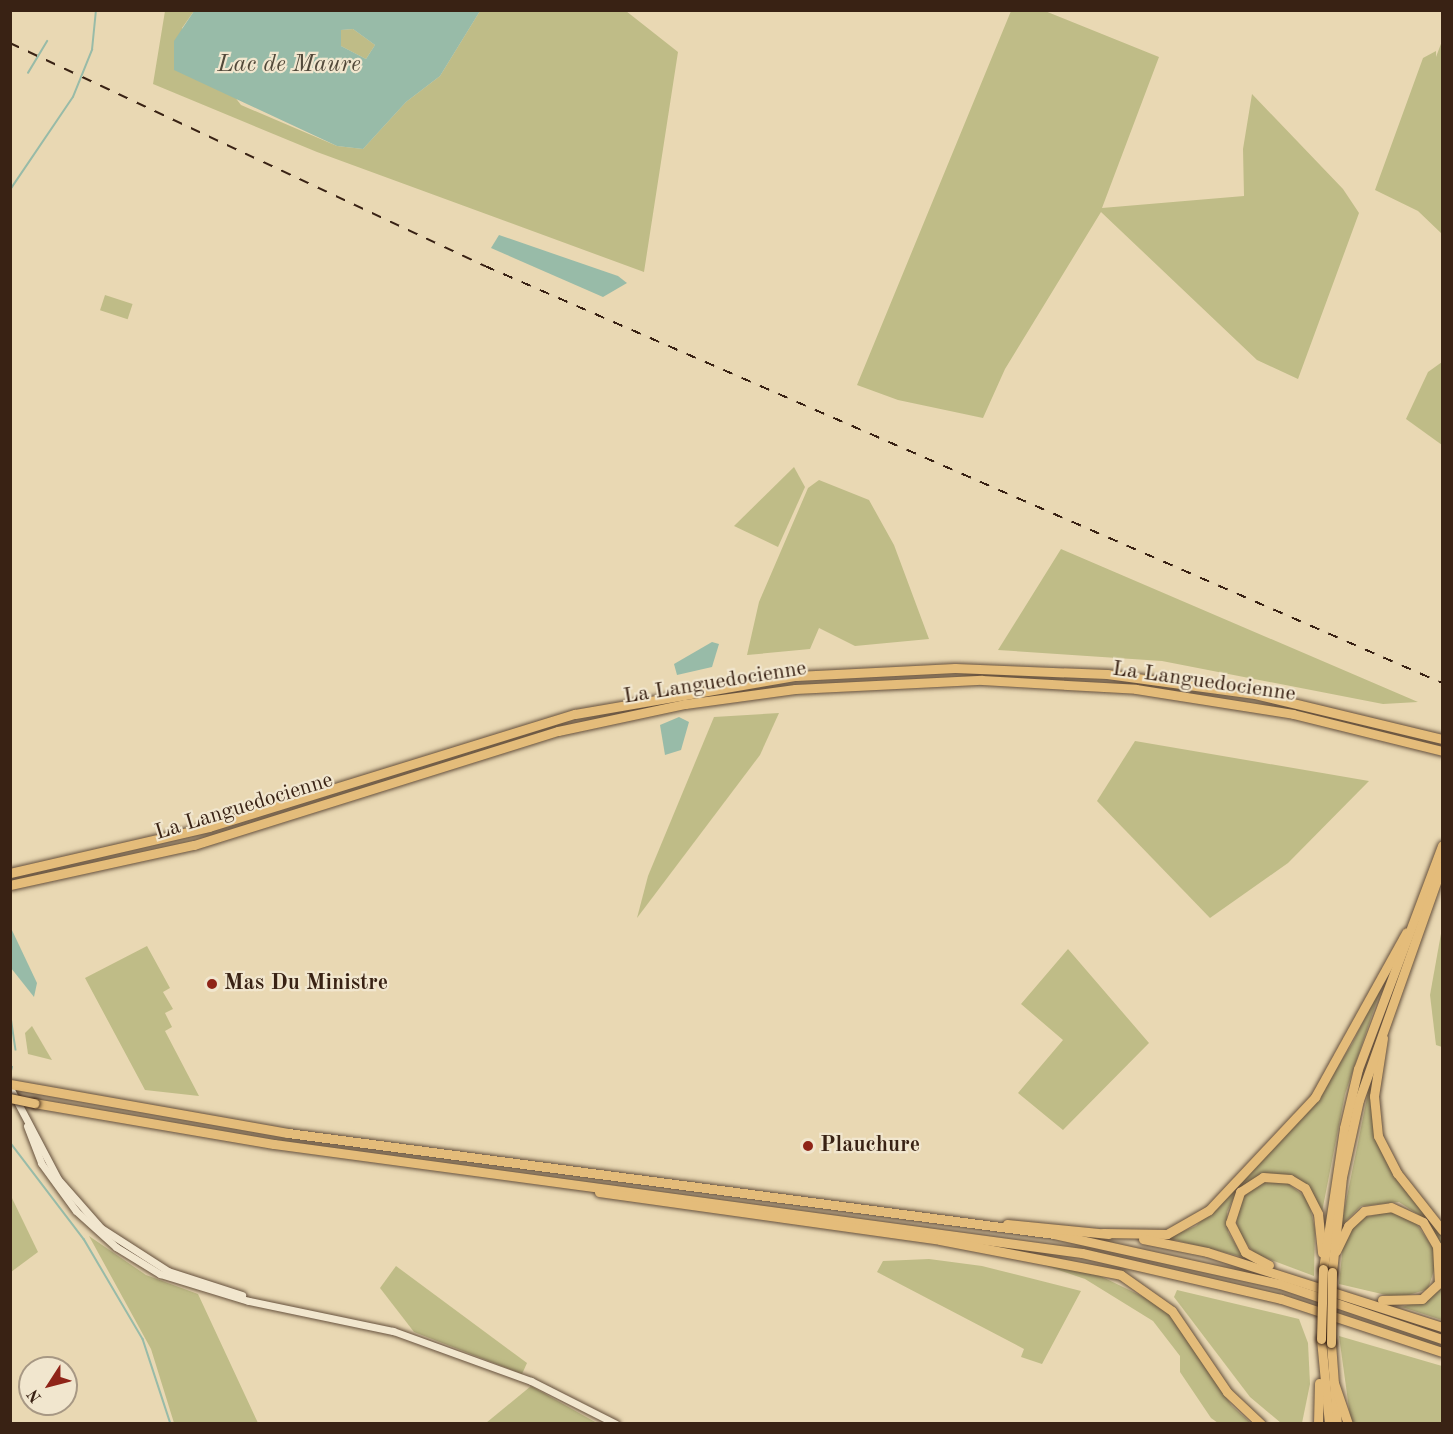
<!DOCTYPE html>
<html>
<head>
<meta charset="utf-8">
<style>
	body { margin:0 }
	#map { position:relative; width:1453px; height:1434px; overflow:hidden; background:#e9d8b3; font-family:"Old Standard TT",serif }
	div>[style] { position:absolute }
	.green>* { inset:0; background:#bfbc87; transform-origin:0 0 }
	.water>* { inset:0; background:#98bba8 }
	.stream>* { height:1.5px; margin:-0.75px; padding:0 0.75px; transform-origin:0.75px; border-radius:0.75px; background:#98bba8 }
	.roads { filter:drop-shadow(0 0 2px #65503c) drop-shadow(0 0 2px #65503c) }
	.minor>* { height:7px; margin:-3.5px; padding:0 3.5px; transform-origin:3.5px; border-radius:3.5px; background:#f1e6ce }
	.highway>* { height:9px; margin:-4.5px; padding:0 4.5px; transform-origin:4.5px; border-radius:4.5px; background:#e4bc7a }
	.rail>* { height:1.5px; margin-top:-0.75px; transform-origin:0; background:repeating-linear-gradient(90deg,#392214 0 10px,transparent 0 20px) }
	.bridges { filter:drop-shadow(0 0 2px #392214) drop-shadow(0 0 2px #392214) }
	.highway-bridge>* { height:9px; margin:-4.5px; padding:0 4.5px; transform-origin:4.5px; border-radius:4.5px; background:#e4bc7a }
	.dots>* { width:16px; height:16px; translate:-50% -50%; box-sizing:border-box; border:3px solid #f1e6ce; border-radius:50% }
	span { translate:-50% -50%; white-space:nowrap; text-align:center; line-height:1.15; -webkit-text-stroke:4.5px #f1e6ce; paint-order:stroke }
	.street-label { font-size:22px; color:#392214 }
	.poi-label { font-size:22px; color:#392214; font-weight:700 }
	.left { translate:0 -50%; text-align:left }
	.water-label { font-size:24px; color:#514839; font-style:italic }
	.frame { position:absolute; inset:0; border:12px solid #392214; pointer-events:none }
	.north { position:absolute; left:18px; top:1356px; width:60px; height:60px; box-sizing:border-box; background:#f1e6ce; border:2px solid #a79884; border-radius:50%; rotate:234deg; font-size:16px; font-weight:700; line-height:24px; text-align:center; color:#392214 }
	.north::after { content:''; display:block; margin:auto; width:21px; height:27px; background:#8f2418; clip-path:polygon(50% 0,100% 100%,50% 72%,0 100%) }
</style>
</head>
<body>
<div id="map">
	<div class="green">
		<div style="clip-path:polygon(165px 11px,194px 11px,182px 28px,241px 105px,337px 146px,363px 149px,406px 102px,440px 76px,480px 11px,626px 11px,678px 52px,644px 272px,317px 152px,153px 84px)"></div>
		<div style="clip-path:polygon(1011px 11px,1045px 11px,1159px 57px,1102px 208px,1244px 196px,1243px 149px,1252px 94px,1343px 189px,1359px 213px,1298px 379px,1257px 360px,1101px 212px,1005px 369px,983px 418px,898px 400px,857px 385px)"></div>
		<div style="clip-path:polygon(353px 29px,375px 45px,366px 59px,341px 46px,341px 30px)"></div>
		<div style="clip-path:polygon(1442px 41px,1442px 234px,1418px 211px,1375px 190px,1423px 58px,1436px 51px,1436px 57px)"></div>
		<div style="left:105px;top:295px;width:29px;height:16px;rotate:18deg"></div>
		<div style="clip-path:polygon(1442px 362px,1442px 445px,1406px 419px,1428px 372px)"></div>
		<div style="clip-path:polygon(794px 467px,805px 487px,778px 547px,734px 526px)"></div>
		<div style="clip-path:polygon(819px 480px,869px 500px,894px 545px,929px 639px,855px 646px,819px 628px,810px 649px,747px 655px,759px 602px,808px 488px)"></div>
		<div style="clip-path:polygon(1061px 549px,1418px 702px,1383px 704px,1162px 661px,998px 650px)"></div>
		<div style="clip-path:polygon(779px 713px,760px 755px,637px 918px,648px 876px,714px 717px)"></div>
		<div style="clip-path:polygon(1135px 741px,1369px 781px,1288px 863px,1210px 918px,1097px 801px)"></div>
		<div style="clip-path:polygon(1442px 928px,1442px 1047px,1436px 1045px,1430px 995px)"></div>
		<div style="clip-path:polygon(147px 946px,170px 988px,163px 992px,173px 1009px,165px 1013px,172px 1027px,165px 1031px,199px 1096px,145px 1090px,85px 978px)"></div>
		<div style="clip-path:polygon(1068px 949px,1149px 1043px,1063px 1130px,1018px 1093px,1063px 1040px,1021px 1004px)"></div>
		<div style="clip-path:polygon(1385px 977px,1345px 1094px,1322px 1212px,1298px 1179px,1265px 1173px,1238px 1189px,1227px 1212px,1228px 1232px,1243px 1257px,1167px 1238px,1196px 1226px,1312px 1106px,1352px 1044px)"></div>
		<div style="clip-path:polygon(32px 1026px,52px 1060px,28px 1054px,25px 1033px)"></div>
		<div style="clip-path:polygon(1370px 1083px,1376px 1141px,1392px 1172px,1434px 1222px,1442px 1237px,1442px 1251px,1422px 1217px,1399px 1202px,1361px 1206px,1341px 1226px)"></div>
		<div style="clip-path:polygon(1269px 1180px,1286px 1182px,1308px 1199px,1315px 1229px,1314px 1276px,1255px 1254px,1238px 1233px,1236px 1208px,1246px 1193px)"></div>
		<div style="clip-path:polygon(10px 1194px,38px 1252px,11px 1272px,10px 1272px)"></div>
		<div style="clip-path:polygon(1392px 1211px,1415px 1222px,1432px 1246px,1437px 1261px,1428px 1289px,1399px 1298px,1339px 1284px,1343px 1245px,1358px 1219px)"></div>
		<div style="clip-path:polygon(89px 1236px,146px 1275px,198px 1294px,258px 1423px,174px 1423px,151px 1349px)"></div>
		<div style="clip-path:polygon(929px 1259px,982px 1266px,1081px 1291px,1042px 1364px,1021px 1357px,1024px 1349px,877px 1272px,883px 1261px)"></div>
		<div style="clip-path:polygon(1026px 1259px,1090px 1271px,1154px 1302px,1169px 1314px,1232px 1406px,1251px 1423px,1218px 1423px,1211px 1418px,1180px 1372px,1180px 1356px,1153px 1321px,1085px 1279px)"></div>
		<div style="clip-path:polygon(396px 1266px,527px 1363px,522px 1374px,414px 1332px,380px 1288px)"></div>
		<div style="clip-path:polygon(1442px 1277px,1442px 1320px,1402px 1307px,1430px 1298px)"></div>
		<div style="clip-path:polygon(1177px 1290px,1299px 1319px,1308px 1343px,1310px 1384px,1302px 1423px,1281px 1423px,1250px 1397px,1174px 1297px)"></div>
		<div style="clip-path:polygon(1339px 1336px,1442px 1366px,1442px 1423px,1351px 1423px)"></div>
		<div style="clip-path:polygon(531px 1386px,597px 1423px,486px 1423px)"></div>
	</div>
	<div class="water">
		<div style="clip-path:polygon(evenodd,194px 11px,194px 10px,480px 11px,440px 76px,406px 102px,363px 149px,337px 146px,174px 70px,174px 41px,194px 11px,353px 29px,375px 45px,366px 59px,341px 46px,341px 30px,353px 29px)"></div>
		<div style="clip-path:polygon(499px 235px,618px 276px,627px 283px,603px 297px,491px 248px)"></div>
		<div style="clip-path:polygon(712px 642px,719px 644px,712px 667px,677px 675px,674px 664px)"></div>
		<div style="clip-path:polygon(679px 717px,689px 722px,681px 750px,665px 755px,660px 725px)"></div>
		<div style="clip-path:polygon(10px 926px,37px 983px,34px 997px,11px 968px)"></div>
	</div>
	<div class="stream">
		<div style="left:28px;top:73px;width:37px;rotate:-59deg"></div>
		<div style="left:10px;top:190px;width:112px;rotate:-55.9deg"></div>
		<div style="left:73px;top:97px;width:51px;rotate:-68deg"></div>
		<div style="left:92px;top:50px;width:40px;rotate:-84.3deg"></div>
		<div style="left:10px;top:1010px;width:40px;rotate:81.5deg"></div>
		<div style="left:10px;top:1075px;width:8px;rotate:-76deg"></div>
		<div style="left:10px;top:1142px;width:122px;rotate:52.7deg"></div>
		<div style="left:84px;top:1239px;width:116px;rotate:59.5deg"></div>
		<div style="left:143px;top:1339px;width:89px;rotate:71.8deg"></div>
	</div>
	<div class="roads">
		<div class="minor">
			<div style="left:10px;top:1088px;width:103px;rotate:62.2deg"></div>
			<div style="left:58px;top:1179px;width:65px;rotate:48.7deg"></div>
			<div style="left:101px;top:1228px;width:80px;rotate:32.7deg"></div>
			<div style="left:168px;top:1271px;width:78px;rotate:18deg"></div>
			<div style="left:27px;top:1126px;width:40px;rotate:69deg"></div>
			<div style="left:41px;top:1163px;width:59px;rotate:53.9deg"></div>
			<div style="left:76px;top:1211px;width:54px;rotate:42deg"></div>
			<div style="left:116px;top:1247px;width:52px;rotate:31.5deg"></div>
			<div style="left:160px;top:1274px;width:93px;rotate:16.9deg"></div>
			<div style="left:249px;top:1301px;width:147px;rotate:11.8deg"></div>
			<div style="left:393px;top:1331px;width:147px;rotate:19.9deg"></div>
			<div style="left:531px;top:1381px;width:95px;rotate:26.8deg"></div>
		</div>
		<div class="highway">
			<div style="left:10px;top:873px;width:204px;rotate:-13deg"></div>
			<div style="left:209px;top:827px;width:383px;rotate:-17.2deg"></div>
			<div style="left:575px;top:714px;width:224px;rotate:-9.8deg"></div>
			<div style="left:796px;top:676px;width:159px;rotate:-2.9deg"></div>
			<div style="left:955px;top:668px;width:152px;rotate:2.3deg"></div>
			<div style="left:1107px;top:674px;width:149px;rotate:7.7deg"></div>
			<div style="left:1255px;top:694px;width:192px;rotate:13.5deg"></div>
			<div style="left:10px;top:885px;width:188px;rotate:-12.3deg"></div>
			<div style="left:194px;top:845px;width:381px;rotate:-17.4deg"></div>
			<div style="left:558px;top:731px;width:130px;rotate:-12deg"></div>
			<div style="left:685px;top:704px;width:111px;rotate:-7.8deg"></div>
			<div style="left:795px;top:689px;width:187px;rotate:-2.8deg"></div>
			<div style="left:982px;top:680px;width:154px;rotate:3.3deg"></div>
			<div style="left:1136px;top:689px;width:159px;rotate:9deg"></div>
			<div style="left:1293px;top:714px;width:154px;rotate:13.9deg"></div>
			<div style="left:1383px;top:1038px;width:59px;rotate:98.8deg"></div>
			<div style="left:1374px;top:1096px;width:40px;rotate:84.3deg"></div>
			<div style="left:1378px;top:1136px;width:42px;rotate:62.8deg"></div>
			<div style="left:1397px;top:1173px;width:73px;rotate:51.7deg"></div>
			<div style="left:10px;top:1084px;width:282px;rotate:10deg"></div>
			<div style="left:288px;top:1133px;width:773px;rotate:7.51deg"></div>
			<div style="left:1054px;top:1234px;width:231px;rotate:12.5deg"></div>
			<div style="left:1280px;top:1284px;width:171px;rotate:18.8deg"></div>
			<div style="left:34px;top:1103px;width:243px;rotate:9.7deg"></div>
			<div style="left:274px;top:1144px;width:815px;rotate:7.68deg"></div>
			<div style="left:1082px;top:1253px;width:204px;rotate:13deg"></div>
			<div style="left:1281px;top:1299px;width:169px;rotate:18.2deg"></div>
			<div style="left:599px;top:1192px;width:344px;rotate:8deg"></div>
			<div style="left:940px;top:1240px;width:184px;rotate:10.9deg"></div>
			<div style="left:1121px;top:1275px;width:62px;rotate:35.2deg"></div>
			<div style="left:1172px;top:1311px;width:98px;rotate:55.8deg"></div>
			<div style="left:1227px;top:1392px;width:47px;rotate:43.3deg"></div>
			<div style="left:1007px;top:1224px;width:102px;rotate:5.6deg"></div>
			<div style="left:1103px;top:1233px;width:64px;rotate:0.9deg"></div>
			<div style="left:1167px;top:1234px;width:48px;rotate:-29.7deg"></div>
			<div style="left:1209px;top:1210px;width:155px;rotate:-46.8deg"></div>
			<div style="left:1315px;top:1097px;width:188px;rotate:-61deg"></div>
			<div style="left:1143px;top:1239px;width:65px;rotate:11.5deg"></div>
			<div style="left:1207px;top:1252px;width:247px;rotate:17.7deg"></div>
			<div style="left:1336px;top:1251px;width:28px;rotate:-64deg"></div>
			<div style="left:1348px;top:1226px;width:22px;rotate:-43deg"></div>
			<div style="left:1364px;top:1211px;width:27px;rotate:-8deg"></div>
			<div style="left:1391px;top:1207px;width:35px;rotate:25deg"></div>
			<div style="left:1423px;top:1222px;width:28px;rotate:60deg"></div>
			<div style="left:1437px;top:1246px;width:37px;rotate:87deg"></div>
			<div style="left:1439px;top:1283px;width:23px;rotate:137deg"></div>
			<div style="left:1422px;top:1299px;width:40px;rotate:178.6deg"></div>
			<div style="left:1269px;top:1265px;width:27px;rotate:-152deg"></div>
			<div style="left:1245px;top:1252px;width:33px;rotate:-117deg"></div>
			<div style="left:1230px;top:1223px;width:33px;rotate:-72deg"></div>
			<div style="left:1240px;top:1192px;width:27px;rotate:-33deg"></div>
			<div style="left:1263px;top:1177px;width:27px;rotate:4deg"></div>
			<div style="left:1290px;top:1179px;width:17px;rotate:31deg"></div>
			<div style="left:1305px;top:1188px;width:29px;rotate:63deg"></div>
			<div style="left:1318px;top:1214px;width:39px;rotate:84deg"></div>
			<div style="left:1323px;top:1269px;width:143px;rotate:-81.5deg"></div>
			<div style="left:1344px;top:1128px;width:61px;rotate:-76.7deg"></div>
			<div style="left:1358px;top:1069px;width:239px;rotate:-69.4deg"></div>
			<div style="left:1332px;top:1272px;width:96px;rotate:-84deg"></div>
			<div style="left:1342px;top:1177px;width:79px;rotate:-77.6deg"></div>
			<div style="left:1359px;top:1100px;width:248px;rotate:-70.5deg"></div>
			<div style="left:1321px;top:1339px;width:85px;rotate:84.6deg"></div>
			<div style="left:1331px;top:1343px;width:81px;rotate:85.8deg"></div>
			<div style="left:1334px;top:1383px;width:43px;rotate:71.1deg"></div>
			<div style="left:1318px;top:1424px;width:41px;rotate:-88.6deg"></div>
		</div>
	</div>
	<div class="rail">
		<div style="left:10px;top:43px;width:525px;rotate:25.15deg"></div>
		<div style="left:485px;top:266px;width:1044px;rotate:23.54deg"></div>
	</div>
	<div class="bridges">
		<div class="highway-bridge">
			<div style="left:10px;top:1098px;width:25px;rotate:12deg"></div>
			<div style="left:1321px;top:1339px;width:70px;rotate:-88.4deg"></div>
			<div style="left:1331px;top:1343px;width:71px;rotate:-89.2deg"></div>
		</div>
	</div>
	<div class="dots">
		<div style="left:212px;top:984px;background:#8f2418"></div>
		<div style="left:808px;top:1146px;background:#8f2418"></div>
	</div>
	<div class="street-label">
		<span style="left:1204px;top:682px;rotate:8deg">La Languedocienne</span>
		<span style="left:715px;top:683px;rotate:-9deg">La Languedocienne</span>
		<span style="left:244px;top:807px;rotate:-17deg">La Languedocienne</span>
	</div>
	<div class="poi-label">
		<span class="left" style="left:224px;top:984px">Mas Du Ministre</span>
		<span class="left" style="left:820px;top:1146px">Plauchure</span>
	</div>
	<div class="water-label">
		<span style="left:289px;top:66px">Lac de Maure</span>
	</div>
	<div class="frame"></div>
	<div class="north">N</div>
</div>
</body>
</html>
